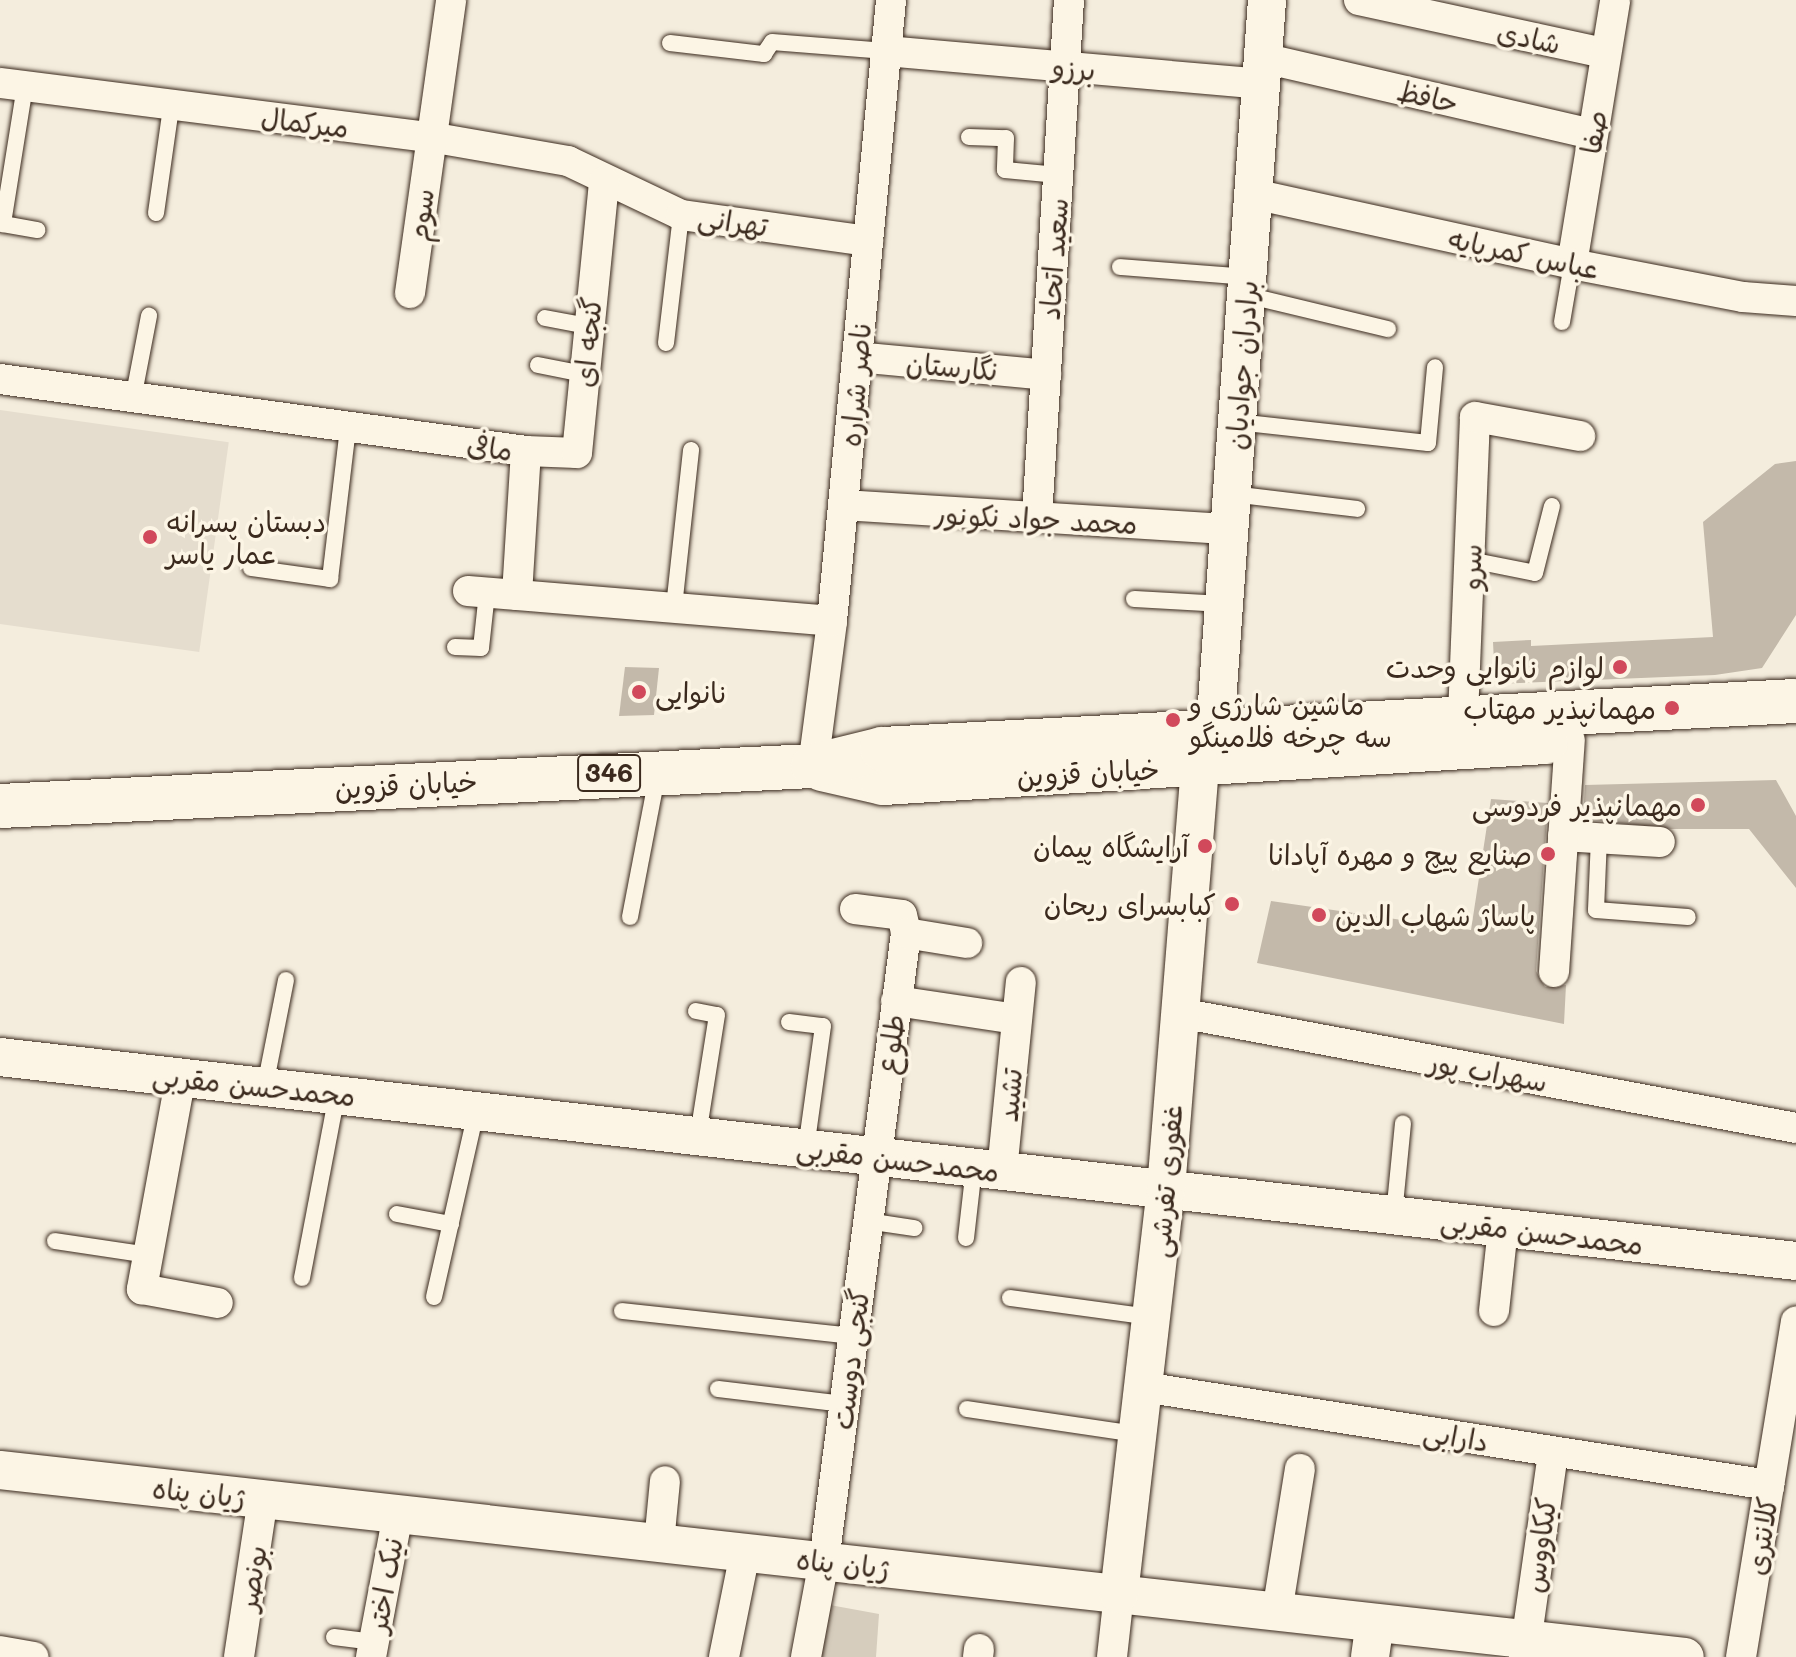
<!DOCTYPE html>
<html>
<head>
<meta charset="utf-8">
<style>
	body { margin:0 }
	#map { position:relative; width:1796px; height:1657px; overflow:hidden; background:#f4eddd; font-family:Mali,"Playpen Sans Arabic",sans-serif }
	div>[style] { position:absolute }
	.built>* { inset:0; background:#e5ddce; transform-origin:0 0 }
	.green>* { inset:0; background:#d6cdbd }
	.building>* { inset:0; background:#c3b9aa }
	.roads { filter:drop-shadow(0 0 2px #3b2a1e) drop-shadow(0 0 2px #3b2a1e) }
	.service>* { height:16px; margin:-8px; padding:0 8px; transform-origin:8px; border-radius:8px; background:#fcf5e5 }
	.minor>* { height:30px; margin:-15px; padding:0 15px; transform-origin:15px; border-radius:15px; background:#fcf5e5 }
	.tertiary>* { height:38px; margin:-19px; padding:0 19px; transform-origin:19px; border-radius:19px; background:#fcf5e5 }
	.primary>* { height:44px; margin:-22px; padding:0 22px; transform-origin:22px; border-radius:22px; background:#fcf5e5 }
	.dots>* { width:22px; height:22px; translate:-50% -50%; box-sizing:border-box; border:4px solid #fcf5e5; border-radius:50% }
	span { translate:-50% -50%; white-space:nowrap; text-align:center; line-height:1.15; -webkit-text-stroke:7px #fcf5e5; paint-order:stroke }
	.shield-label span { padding:2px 6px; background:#fcf5e5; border:2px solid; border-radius:6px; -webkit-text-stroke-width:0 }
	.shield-label { font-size:26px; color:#3b2a1e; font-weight:700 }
	.street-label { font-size:28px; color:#3b2a1e }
	.poi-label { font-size:28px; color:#3b2a1e }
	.left { translate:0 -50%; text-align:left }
	.right { translate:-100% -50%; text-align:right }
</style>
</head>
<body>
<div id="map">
	<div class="built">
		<div style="left:0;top:410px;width:231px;height:212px;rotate:8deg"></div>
	</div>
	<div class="green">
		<div style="clip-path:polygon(830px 1605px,879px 1614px,876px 1657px,821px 1657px)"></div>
	</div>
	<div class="building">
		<div style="clip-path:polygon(1796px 461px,1796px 615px,1762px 668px,1715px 675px,1495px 684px,1493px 642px,1531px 640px,1531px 646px,1713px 637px,1703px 522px,1775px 464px)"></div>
		<div style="clip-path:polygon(625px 667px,659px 668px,654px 715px,619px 716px)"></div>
		<div style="clip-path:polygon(1776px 780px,1796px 816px,1796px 888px,1749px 829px,1672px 829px,1583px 819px,1585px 785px)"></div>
		<div style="clip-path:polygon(1491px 799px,1548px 803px,1536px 971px,1545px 987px,1566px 985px,1564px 1024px,1257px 963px,1271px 901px,1471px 930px)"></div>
	</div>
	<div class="roads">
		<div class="service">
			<div style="left:670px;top:43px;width:95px;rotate:6.7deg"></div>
			<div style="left:764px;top:54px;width:14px;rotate:-56deg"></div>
			<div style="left:772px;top:42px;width:114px;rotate:4.5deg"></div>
			<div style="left:25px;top:86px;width:140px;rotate:99.1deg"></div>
			<div style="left:3px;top:224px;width:35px;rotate:10deg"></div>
			<div style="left:969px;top:137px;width:37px;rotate:2deg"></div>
			<div style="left:1006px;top:138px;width:32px;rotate:92deg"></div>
			<div style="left:1005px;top:170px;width:53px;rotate:5.4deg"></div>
			<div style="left:156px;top:213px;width:107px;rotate:-81.9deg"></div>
			<div style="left:1120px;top:267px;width:127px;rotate:4.5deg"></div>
			<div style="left:1246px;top:295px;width:146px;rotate:13.5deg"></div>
			<div style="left:545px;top:318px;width:44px;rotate:10.5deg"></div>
			<div style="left:1562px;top:322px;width:59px;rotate:-80.2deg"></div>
			<div style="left:666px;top:343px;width:129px;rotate:-83.3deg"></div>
			<div style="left:538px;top:365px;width:47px;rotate:11.1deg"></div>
			<div style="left:133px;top:399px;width:85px;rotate:-79.1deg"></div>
			<div style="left:1237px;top:422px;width:192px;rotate:6.3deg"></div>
			<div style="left:1428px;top:443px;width:76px;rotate:-84.7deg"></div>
			<div style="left:1232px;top:494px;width:126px;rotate:6.8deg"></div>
			<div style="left:1470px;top:560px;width:66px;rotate:11.3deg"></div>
			<div style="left:1535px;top:573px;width:69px;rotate:-75.8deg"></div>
			<div style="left:251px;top:568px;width:80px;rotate:7.9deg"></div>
			<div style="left:330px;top:579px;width:152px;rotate:-83.2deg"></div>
			<div style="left:1134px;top:599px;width:90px;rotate:3.2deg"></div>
			<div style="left:674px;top:607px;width:158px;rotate:-83.8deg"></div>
			<div style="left:455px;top:647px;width:26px;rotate:2deg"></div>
			<div style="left:481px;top:648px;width:55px;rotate:-83.8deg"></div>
			<div style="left:1599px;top:838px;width:72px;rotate:92.4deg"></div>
			<div style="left:1596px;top:910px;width:92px;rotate:4.4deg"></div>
			<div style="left:630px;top:917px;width:143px;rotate:-79.1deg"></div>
			<div style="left:696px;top:1011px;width:21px;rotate:11deg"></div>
			<div style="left:717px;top:1015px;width:121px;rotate:99deg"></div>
			<div style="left:789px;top:1022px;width:34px;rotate:7deg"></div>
			<div style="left:823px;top:1026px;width:123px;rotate:97.9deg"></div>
			<div style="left:265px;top:1086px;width:108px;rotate:-78.8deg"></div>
			<div style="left:397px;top:1214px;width:55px;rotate:10.5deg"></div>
			<div style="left:1394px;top:1215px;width:92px;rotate:-84.4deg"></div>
			<div style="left:867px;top:1221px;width:48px;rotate:8.5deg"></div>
			<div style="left:966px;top:1238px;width:70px;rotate:-83.5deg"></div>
			<div style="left:55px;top:1241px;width:95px;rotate:8.5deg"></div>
			<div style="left:302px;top:1278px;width:186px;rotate:-79.2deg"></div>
			<div style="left:434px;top:1297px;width:190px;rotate:-77.2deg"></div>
			<div style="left:1010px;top:1298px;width:142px;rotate:7.7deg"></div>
			<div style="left:622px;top:1311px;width:231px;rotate:6.2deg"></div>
			<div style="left:718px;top:1389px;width:127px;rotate:6.8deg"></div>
			<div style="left:967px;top:1409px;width:172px;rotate:8.4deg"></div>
			<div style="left:334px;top:1637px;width:40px;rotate:7.1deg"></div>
		</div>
		<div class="minor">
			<div style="left:1359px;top:0;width:251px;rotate:12.2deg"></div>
			<div style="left:886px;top:51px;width:376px;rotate:5deg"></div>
			<div style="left:1263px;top:58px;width:338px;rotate:13deg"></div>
			<div style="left:0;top:83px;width:433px;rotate:7.2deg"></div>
			<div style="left:430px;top:137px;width:140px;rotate:9.9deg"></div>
			<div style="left:568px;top:161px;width:125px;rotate:25.5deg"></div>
			<div style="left:681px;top:215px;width:189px;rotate:7.9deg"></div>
			<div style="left:1254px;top:194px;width:326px;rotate:12.4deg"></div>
			<div style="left:1572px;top:264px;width:174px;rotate:10.9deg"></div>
			<div style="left:1743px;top:297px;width:53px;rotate:4.3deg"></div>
			<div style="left:1572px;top:264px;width:267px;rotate:-80.7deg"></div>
			<div style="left:410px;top:293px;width:296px;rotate:-82deg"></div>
			<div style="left:857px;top:357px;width:190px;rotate:5.4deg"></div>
			<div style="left:0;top:379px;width:531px;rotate:7.79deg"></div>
			<div style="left:526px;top:451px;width:144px;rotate:93.6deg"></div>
			<div style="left:517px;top:595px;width:316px;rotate:4.7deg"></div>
			<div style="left:526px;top:451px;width:51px;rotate:2.2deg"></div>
			<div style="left:577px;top:453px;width:273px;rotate:-84.3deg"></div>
			<div style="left:843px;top:505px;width:387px;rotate:3.6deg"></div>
			<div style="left:1037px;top:517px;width:518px;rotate:-86.46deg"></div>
			<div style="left:468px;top:591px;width:49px;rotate:4.7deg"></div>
			<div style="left:1463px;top:716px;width:299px;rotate:-87.7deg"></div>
			<div style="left:1475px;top:417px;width:107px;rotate:10.3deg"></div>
			<div style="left:813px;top:766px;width:146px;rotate:-82.5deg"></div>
			<div style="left:832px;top:621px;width:624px;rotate:-84.57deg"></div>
			<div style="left:1563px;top:836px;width:97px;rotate:3.5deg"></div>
			<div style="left:855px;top:909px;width:47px;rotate:7.3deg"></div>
			<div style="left:902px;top:915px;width:18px;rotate:77deg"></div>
			<div style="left:1554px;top:972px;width:233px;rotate:-86.1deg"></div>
			<div style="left:896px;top:1001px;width:121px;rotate:8.5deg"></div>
			<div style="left:1180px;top:1013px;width:627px;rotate:10.57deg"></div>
			<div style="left:181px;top:1076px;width:217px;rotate:100.4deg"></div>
			<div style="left:142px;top:1289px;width:77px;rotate:10.4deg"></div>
			<div style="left:1002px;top:1171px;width:190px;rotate:-84.3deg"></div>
			<div style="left:1494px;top:1311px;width:83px;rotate:-83.8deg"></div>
			<div style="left:1143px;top:1387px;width:634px;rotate:8.9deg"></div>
			<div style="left:659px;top:1543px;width:62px;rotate:-84.5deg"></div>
			<div style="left:1277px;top:1612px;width:145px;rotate:-80.9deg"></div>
			<div style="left:0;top:1651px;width:34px;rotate:10deg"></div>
			<div style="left:239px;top:1657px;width:160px;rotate:-81.4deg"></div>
			<div style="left:371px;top:1657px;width:146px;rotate:-79.3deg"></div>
			<div style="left:724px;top:1657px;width:106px;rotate:-78.6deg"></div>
			<div style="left:806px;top:1657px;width:98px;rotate:-79.4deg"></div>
			<div style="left:824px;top:1561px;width:633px;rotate:-82.56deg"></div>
			<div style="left:906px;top:933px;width:62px;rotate:9.3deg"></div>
			<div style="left:978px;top:1657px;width:8px;rotate:-83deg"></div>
			<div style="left:1112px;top:1657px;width:63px;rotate:-83.7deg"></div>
			<div style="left:1524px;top:1657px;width:207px;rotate:-81.9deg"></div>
			<div style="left:1741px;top:1657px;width:340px;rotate:-80.7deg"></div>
		</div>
		<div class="tertiary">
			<div style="left:1215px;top:731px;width:733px;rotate:-85.93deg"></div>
			<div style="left:0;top:1057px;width:1808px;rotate:6.48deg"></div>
			<div style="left:0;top:1470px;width:1695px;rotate:6.33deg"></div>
			<div style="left:1119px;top:1594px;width:408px;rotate:-83.4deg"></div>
			<div style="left:1166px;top:1189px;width:423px;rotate:-85.4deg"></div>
			<div style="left:1370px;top:1657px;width:34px;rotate:-82deg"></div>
		</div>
		<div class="primary">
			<div style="left:822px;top:769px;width:63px;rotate:12.9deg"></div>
			<div style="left:883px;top:783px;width:664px;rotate:-3.54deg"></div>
			<div style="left:0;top:806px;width:814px;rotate:-2.82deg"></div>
			<div style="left:813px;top:766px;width:71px;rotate:-13.8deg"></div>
			<div style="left:882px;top:749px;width:915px;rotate:-3.01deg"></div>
		</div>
	</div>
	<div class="dots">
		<div style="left:150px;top:537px;background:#d1495b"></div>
		<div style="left:1620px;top:667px;background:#d1495b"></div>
		<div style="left:639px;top:692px;background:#d1495b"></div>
		<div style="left:1672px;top:708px;background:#d1495b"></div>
		<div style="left:1173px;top:720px;background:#d1495b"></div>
		<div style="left:1698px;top:805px;background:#d1495b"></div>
		<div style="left:1205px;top:846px;background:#d1495b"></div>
		<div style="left:1548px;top:854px;background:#d1495b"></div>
		<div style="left:1232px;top:904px;background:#d1495b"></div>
		<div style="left:1319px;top:915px;background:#d1495b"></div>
	</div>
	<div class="shield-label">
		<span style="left:609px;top:773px">346</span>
	</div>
	<div class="street-label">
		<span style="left:1529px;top:37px;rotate:12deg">شادی</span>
		<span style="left:1074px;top:68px;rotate:5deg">برزو</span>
		<span style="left:1428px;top:96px;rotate:13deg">حافظ</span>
		<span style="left:305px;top:122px;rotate:7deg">میرکمال</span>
		<span style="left:1593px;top:132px;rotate:-81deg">صفا</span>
		<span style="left:420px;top:215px;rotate:-83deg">سوم</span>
		<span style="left:733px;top:221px;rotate:8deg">تهرانی</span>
		<span style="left:1524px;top:253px;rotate:12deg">عباس کمرپایه</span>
		<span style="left:1053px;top:259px;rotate:-86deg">سعید اتحاد</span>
		<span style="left:587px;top:342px;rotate:-85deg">گنجه ای</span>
		<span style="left:1241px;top:365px;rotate:-86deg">برادران جوادیان</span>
		<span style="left:952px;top:366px;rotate:5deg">نگارستان</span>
		<span style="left:855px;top:384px;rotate:-85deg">ناصر شراره</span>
		<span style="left:490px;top:447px;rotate:9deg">مافی</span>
		<span style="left:1036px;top:518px;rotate:3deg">محمد جواد نکونور</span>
		<span style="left:1470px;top:567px;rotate:-88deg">سرو</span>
		<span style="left:1088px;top:772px;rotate:-3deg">خیابان قزوین</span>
		<span style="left:406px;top:784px;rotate:-3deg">خیابان قزوین</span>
		<span style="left:890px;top:1044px;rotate:-82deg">طلوع</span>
		<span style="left:1488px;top:1071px;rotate:10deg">سهراب پور</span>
		<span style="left:254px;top:1085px;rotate:6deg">محمدحسن مقربی</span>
		<span style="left:1009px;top:1095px;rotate:-85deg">تشید</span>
		<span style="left:898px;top:1159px;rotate:7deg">محمدحسن مقربی</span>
		<span style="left:1165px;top:1181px;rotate:-85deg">غفوری تفرشی</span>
		<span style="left:1542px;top:1232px;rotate:7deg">محمدحسن مقربی</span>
		<span style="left:850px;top:1359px;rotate:-83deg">گنجی دوست</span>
		<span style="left:1456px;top:1436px;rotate:9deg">دارابی</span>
		<span style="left:199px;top:1492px;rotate:6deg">ژیان پناه</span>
		<span style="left:1761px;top:1536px;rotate:-81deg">کلانتری</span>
		<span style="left:1539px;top:1545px;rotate:-82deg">کیکاووس</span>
		<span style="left:843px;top:1563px;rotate:6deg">ژیان پناه</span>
		<span style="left:251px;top:1578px;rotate:-81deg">بونصر</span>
		<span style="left:384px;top:1585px;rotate:-80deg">نیک اختر</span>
	</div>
	<div class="poi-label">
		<span class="left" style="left:166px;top:537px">دبستان پسرانه<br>عمار یاسر</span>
		<span class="right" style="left:1604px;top:667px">لوازم نانوایی وحدت</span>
		<span class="left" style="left:655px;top:692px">نانوایی</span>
		<span class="left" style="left:1189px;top:720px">ماشین شارژی و<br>سه چرخه فلامینگو</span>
		<span class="right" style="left:1656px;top:708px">مهمانپذیر مهتاب</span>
		<span class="right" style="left:1682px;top:805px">مهمانپذیر فردوسی</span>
		<span class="right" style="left:1189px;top:846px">آرایشگاه پیمان</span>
		<span class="right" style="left:1532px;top:854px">صنایع پیچ و مهره آپادانا</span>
		<span class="right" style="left:1216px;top:904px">کبابسرای ریحان</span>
		<span class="left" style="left:1335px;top:915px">پاساژ شهاب الدین</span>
	</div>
</div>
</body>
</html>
